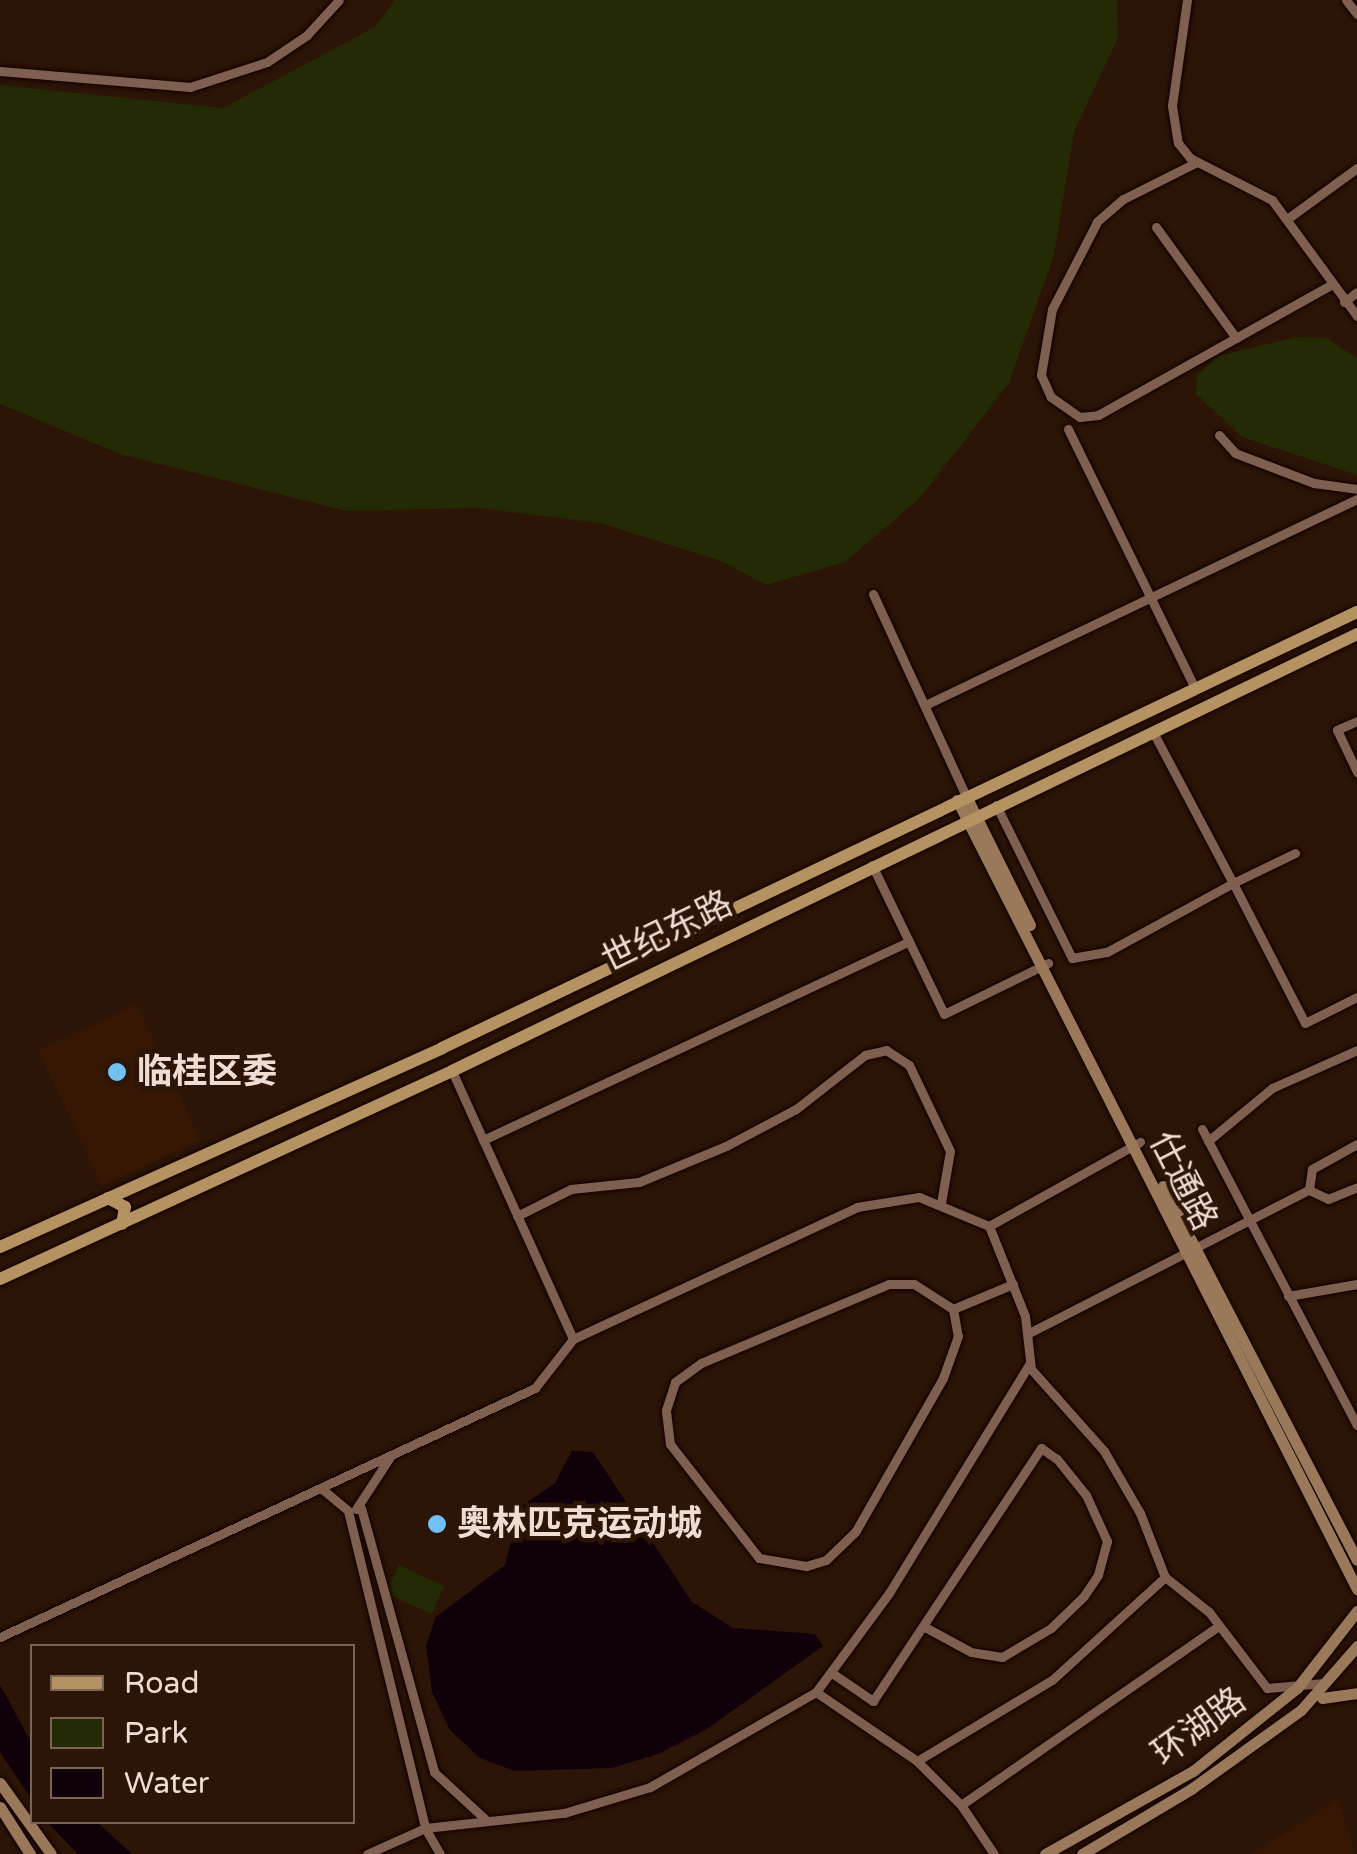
<!DOCTYPE html>
<html>
<head>
<meta charset="utf-8">
<style>
	body { margin:0 }
	#map { position:relative; width:1357px; height:1854px; overflow:hidden; background:#2c1406; font-family:"Varela Round","Noto Sans SC",sans-serif }
	div>[style] { position:absolute }
	.built>* { inset:0; background:#361704; transform-origin:0 0 }
	.green>* { inset:0; background:#242a03; transform-origin:0 0 }
	.water>* { inset:0; background:#100009 }
	.roads { filter:drop-shadow(0 0 2px #130100) drop-shadow(0 0 2px #130100) }
	.street>* { height:9px; margin:-4.5px; padding:0 4.5px; transform-origin:4.5px; border-radius:4.5px; background:#7f6050 }
	.secondary>* { height:11px; margin:-5.5px; padding:0 5.5px; transform-origin:5.5px; border-radius:5.5px; background:#997959 }
	.primary>* { height:12px; margin:-6px; padding:0 6px; transform-origin:6px; border-radius:6px; background:#b49261 }
	.dots>* { width:28px; height:28px; translate:-50% -50%; box-sizing:border-box; border:5px solid #2c1406; border-radius:50% }
	span { translate:-50% -50%; white-space:nowrap; text-align:center; line-height:1.15; -webkit-text-stroke:9px #2c1406; paint-order:stroke }
	.street-label { font-size:35px; color:#efddd4 }
	.poi-label { font-size:35px; color:#efddd4; font-weight:700 }
	.left { translate:0 -50%; text-align:left }
	.legend { position:absolute; left:30px; top:1644px; width:325px; height:180px; box-sizing:border-box; background:#2c1406; border:2px solid #7a6458; margin:0; padding:12px 18px; list-style:none; font-size:30px; color:#efddd4 }
	.legend li { display:flex; align-items:center; gap:20px; height:50px }
	.legend b { width:50px; border:2px solid #7a6458 }
</style>
</head>
<body>
<div id="map">
	<div class="built">
		<div style="left:137px;top:1004px;width:150px;height:109px;rotate:65deg"></div>
		<div style="clip-path:polygon(1338px 1799px,1356px 1854px,1251px 1854px)"></div>
	</div>
	<div class="green">
		<div style="clip-path:polygon(395px 0,1117px 0,1118px 38px,1074px 132px,1054px 255px,1009px 383px,920px 498px,845px 562px,766px 585px,721px 561px,600px 523px,478px 508px,346px 511px,120px 454px,0 404px,0 85px,223px 108px,375px 27px)"></div>
		<div style="clip-path:polygon(1296px 337px,1326px 338px,1357px 358px,1357px 475px,1242px 437px,1196px 394px,1197px 375px,1218px 356px)"></div>
		<div style="left:399px;top:1565px;width:50px;height:31px;rotate:25deg"></div>
	</div>
	<div class="water">
		<div style="clip-path:polygon(572px 1451px,593px 1452px,692px 1602px,733px 1628px,815px 1634px,823px 1646px,707px 1729px,658px 1754px,612px 1768px,515px 1771px,480px 1758px,450px 1730px,432px 1692px,426px 1645px,436px 1617px,505px 1565px,519px 1508px,555px 1483px)"></div>
		<div style="clip-path:polygon(0 1685px,32px 1744px,32px 1800px,0 1752px)"></div>
		<div style="clip-path:polygon(47px 1822px,97px 1822px,132px 1854px,78px 1854px)"></div>
	</div>
	<div class="roads">
		<div class="street">
			<div style="left:1187px;top:0;width:107px;rotate:98.1deg"></div>
			<div style="left:1172px;top:106px;width:37px;rotate:81deg"></div>
			<div style="left:1178px;top:143px;width:19px;rotate:51deg"></div>
			<div style="left:1190px;top:158px;width:92px;rotate:27.1deg"></div>
			<div style="left:1272px;top:200px;width:144px;rotate:53.8deg"></div>
			<div style="left:1346px;top:0;width:18px;rotate:52deg"></div>
			<div style="left:0;top:71px;width:191px;rotate:4.8deg"></div>
			<div style="left:190px;top:87px;width:81px;rotate:-18deg"></div>
			<div style="left:267px;top:62px;width:48px;rotate:-34deg"></div>
			<div style="left:307px;top:35px;width:47px;rotate:-47.6deg"></div>
			<div style="left:1197px;top:162px;width:83px;rotate:153.4deg"></div>
			<div style="left:1123px;top:199px;width:35px;rotate:139deg"></div>
			<div style="left:1097px;top:222px;width:98px;rotate:117.3deg"></div>
			<div style="left:1052px;top:309px;width:67px;rotate:99.5deg"></div>
			<div style="left:1041px;top:375px;width:24px;rotate:66deg"></div>
			<div style="left:1051px;top:397px;width:35px;rotate:35deg"></div>
			<div style="left:1080px;top:417px;width:18px;rotate:-6deg"></div>
			<div style="left:1098px;top:415px;width:267px;rotate:-29.2deg"></div>
			<div style="left:1287px;top:219px;width:87px;rotate:-36.1deg"></div>
			<div style="left:1156px;top:227px;width:137px;rotate:54.2deg"></div>
			<div style="left:1344px;top:302px;width:16px;rotate:-38deg"></div>
			<div style="left:1068px;top:429px;width:286px;rotate:63.9deg"></div>
			<div style="left:1219px;top:435px;width:24px;rotate:48deg"></div>
			<div style="left:1235px;top:453px;width:85px;rotate:20.8deg"></div>
			<div style="left:1314px;top:483px;width:43px;rotate:7.9deg"></div>
			<div style="left:873px;top:594px;width:222px;rotate:65.3deg"></div>
			<div style="left:925px;top:705px;width:479px;rotate:-25.5deg"></div>
			<div style="left:1357px;top:721px;width:22px;rotate:156deg"></div>
			<div style="left:1337px;top:730px;width:47px;rotate:64.5deg"></div>
			<div style="left:1153px;top:732px;width:171px;rotate:62.1deg"></div>
			<div style="left:1233px;top:883px;width:69px;rotate:-25.8deg"></div>
			<div style="left:996px;top:805px;width:171px;rotate:63.6deg"></div>
			<div style="left:1072px;top:958px;width:36px;rotate:-10deg"></div>
			<div style="left:1107px;top:952px;width:144px;rotate:-28.7deg"></div>
			<div style="left:1233px;top:883px;width:157px;rotate:62.8deg"></div>
			<div style="left:1305px;top:1023px;width:58px;rotate:-26.6deg"></div>
			<div style="left:872px;top:865px;width:165px;rotate:64.2deg"></div>
			<div style="left:944px;top:1014px;width:116px;rotate:-26.1deg"></div>
			<div style="left:452px;top:1071px;width:294px;rotate:65.7deg"></div>
			<div style="left:1202px;top:1129px;width:334px;rotate:62.4deg"></div>
			<div style="left:483px;top:1140px;width:470px;rotate:-25deg"></div>
			<div style="left:1208px;top:1141px;width:83px;rotate:-39.6deg"></div>
			<div style="left:1272px;top:1088px;width:93px;rotate:-24.1deg"></div>
			<div style="left:1309px;top:1190px;width:21px;rotate:-82deg"></div>
			<div style="left:1312px;top:1169px;width:51px;rotate:-29.1deg"></div>
			<div style="left:1309px;top:1190px;width:21px;rotate:25deg"></div>
			<div style="left:1328px;top:1199px;width:31px;rotate:-22deg"></div>
			<div style="left:517px;top:1216px;width:60px;rotate:-26.6deg"></div>
			<div style="left:571px;top:1189px;width:68px;rotate:-5.9deg"></div>
			<div style="left:639px;top:1182px;width:94px;rotate:-22.5deg"></div>
			<div style="left:726px;top:1146px;width:79px;rotate:-27.9deg"></div>
			<div style="left:796px;top:1109px;width:88px;rotate:-38deg"></div>
			<div style="left:865px;top:1055px;width:22px;rotate:-13deg"></div>
			<div style="left:886px;top:1050px;width:27px;rotate:33deg"></div>
			<div style="left:909px;top:1065px;width:95px;rotate:64.5deg"></div>
			<div style="left:950px;top:1151px;width:53px;rotate:99.8deg"></div>
			<div style="left:989px;top:1226px;width:97px;rotate:68.2deg"></div>
			<div style="left:1025px;top:1316px;width:53px;rotate:83.5deg"></div>
			<div style="left:1031px;top:1369px;width:110px;rotate:48.3deg"></div>
			<div style="left:1104px;top:1451px;width:72px;rotate:59.9deg"></div>
			<div style="left:1140px;top:1513px;width:69px;rotate:68.7deg"></div>
			<div style="left:1165px;top:1577px;width:56px;rotate:38.5deg"></div>
			<div style="left:1209px;top:1612px;width:96px;rotate:52.7deg"></div>
			<div style="left:1267px;top:1688px;width:57px;rotate:-5deg"></div>
			<div style="left:1288px;top:1296px;width:70px;rotate:-9.9deg"></div>
			<div style="left:953px;top:1309px;width:27px;rotate:80deg"></div>
			<div style="left:958px;top:1336px;width:45px;rotate:109.7deg"></div>
			<div style="left:943px;top:1378px;width:177px;rotate:119.7deg"></div>
			<div style="left:855px;top:1532px;width:40px;rotate:136deg"></div>
			<div style="left:826px;top:1560px;width:21px;rotate:163deg"></div>
			<div style="left:806px;top:1566px;width:48px;rotate:-170.3deg"></div>
			<div style="left:759px;top:1558px;width:145px;rotate:-128deg"></div>
			<div style="left:670px;top:1444px;width:34px;rotate:-97deg"></div>
			<div style="left:666px;top:1410px;width:29px;rotate:-72deg"></div>
			<div style="left:675px;top:1382px;width:32px;rotate:-36deg"></div>
			<div style="left:701px;top:1363px;width:204px;rotate:-22.8deg"></div>
			<div style="left:889px;top:1284px;width:25px"></div>
			<div style="left:914px;top:1284px;width:46px;rotate:32.7deg"></div>
			<div style="left:953px;top:1309px;width:65px;rotate:-22.6deg"></div>
			<div style="left:1027px;top:1334px;width:317px;rotate:-27.1deg"></div>
			<div style="left:321px;top:1488px;width:35px;rotate:40deg"></div>
			<div style="left:348px;top:1511px;width:326px;rotate:76.3deg"></div>
			<div style="left:425px;top:1828px;width:140px;rotate:-6.2deg"></div>
			<div style="left:564px;top:1813px;width:90px;rotate:-16.8deg"></div>
			<div style="left:650px;top:1787px;width:191px;rotate:-29.8deg"></div>
			<div style="left:816px;top:1692px;width:123px;rotate:-53.6deg"></div>
			<div style="left:889px;top:1593px;width:270px;rotate:-58.5deg"></div>
			<div style="left:361px;top:1508px;width:274px;rotate:74.5deg"></div>
			<div style="left:434px;top:1772px;width:69px;rotate:42.7deg"></div>
			<div style="left:356px;top:1509px;width:62px;rotate:-56.8deg"></div>
			<div style="left:0;top:1637px;width:590px;rotate:-24.96deg"></div>
			<div style="left:535px;top:1388px;width:62px;rotate:-52.2deg"></div>
			<div style="left:573px;top:1339px;width:313px;rotate:-24.9deg"></div>
			<div style="left:857px;top:1207px;width:63px;rotate:-9.2deg"></div>
			<div style="left:919px;top:1197px;width:76px;rotate:22.5deg"></div>
			<div style="left:989px;top:1226px;width:173px;rotate:-29.1deg"></div>
			<div style="left:832px;top:1673px;width:50px;rotate:34.3deg"></div>
			<div style="left:873px;top:1701px;width:304px;rotate:-56.4deg"></div>
			<div style="left:1041px;top:1448px;width:19px;rotate:35deg"></div>
			<div style="left:1057px;top:1459px;width:46px;rotate:51.1deg"></div>
			<div style="left:1086px;top:1495px;width:51px;rotate:65.5deg"></div>
			<div style="left:1107px;top:1541px;width:35px;rotate:105deg"></div>
			<div style="left:1098px;top:1575px;width:25px;rotate:124deg"></div>
			<div style="left:1084px;top:1596px;width:46px;rotate:135.9deg"></div>
			<div style="left:1051px;top:1628px;width:57px;rotate:149.4deg"></div>
			<div style="left:1002px;top:1657px;width:31px;rotate:-171deg"></div>
			<div style="left:971px;top:1652px;width:52px;rotate:-151.5deg"></div>
			<div style="left:816px;top:1692px;width:122px;rotate:34.3deg"></div>
			<div style="left:917px;top:1761px;width:62px;rotate:45deg"></div>
			<div style="left:961px;top:1805px;width:59px;rotate:56deg"></div>
			<div style="left:917px;top:1761px;width:157px;rotate:-31deg"></div>
			<div style="left:1052px;top:1680px;width:153px;rotate:-42.3deg"></div>
			<div style="left:961px;top:1805px;width:314px;rotate:-34.8deg"></div>
			<div style="left:367px;top:1854px;width:64px;rotate:-24.1deg"></div>
			<div style="left:425px;top:1828px;width:30px;rotate:60deg"></div>
		</div>
		<div class="secondary">
			<div style="left:966px;top:796px;width:144px;rotate:63.6deg"></div>
			<div style="left:957px;top:800px;width:885px;rotate:63.12deg"></div>
			<div style="left:1163px;top:1186px;width:421px;rotate:62.6deg"></div>
			<div style="left:1322px;top:1698px;width:35px;rotate:-8deg"></div>
			<div style="left:0;top:1783px;width:87px;rotate:54.3deg"></div>
			<div style="left:0;top:1807px;width:56px;rotate:57.4deg"></div>
			<div style="left:1045px;top:1854px;width:170px;rotate:-29.3deg"></div>
			<div style="left:1193px;top:1771px;width:133px;rotate:-38.6deg"></div>
			<div style="left:1297px;top:1688px;width:98px;rotate:-52.1deg"></div>
			<div style="left:1082px;top:1854px;width:127px;rotate:-30.8deg"></div>
			<div style="left:1191px;top:1789px;width:135px;rotate:-35.7deg"></div>
			<div style="left:1301px;top:1710px;width:85px;rotate:-48.8deg"></div>
		</div>
		<div class="primary">
			<div style="left:108px;top:1198px;width:19px;rotate:28deg"></div>
			<div style="left:125px;top:1207px;width:17px;rotate:100deg"></div>
			<div style="left:0;top:1247px;width:485px;rotate:-24.2deg"></div>
			<div style="left:442px;top:1048px;width:1014px;rotate:-25.48deg"></div>
			<div style="left:0;top:1279px;width:498px;rotate:-24.7deg"></div>
			<div style="left:452px;top:1071px;width:1005px;rotate:-25.77deg"></div>
		</div>
	</div>
	<div class="dots">
		<div style="left:117px;top:1072px;background:#71c1f5"></div>
		<div style="left:437px;top:1524px;background:#71c1f5"></div>
	</div>
	<div class="street-label">
		<span style="left:667px;top:932px;rotate:-26deg">世纪东路</span>
		<span style="left:1183px;top:1181px;rotate:63deg">仕通路</span>
		<span style="left:1199px;top:1727px;rotate:-36deg">环湖路</span>
	</div>
	<div class="poi-label">
		<span class="left" style="left:137px;top:1072px">临桂区委</span>
		<span class="left" style="left:457px;top:1524px">奥林匹克运动城</span>
	</div>
	<ul class="legend">
	<li><b style="height:12px;background:#b49261"></b>Road</li>
	<li><b style="height:28px;background:#242a03"></b>Park</li>
	<li><b style="height:28px;background:#100009"></b>Water</li>
	</ul>
</div>
</body>
</html>
